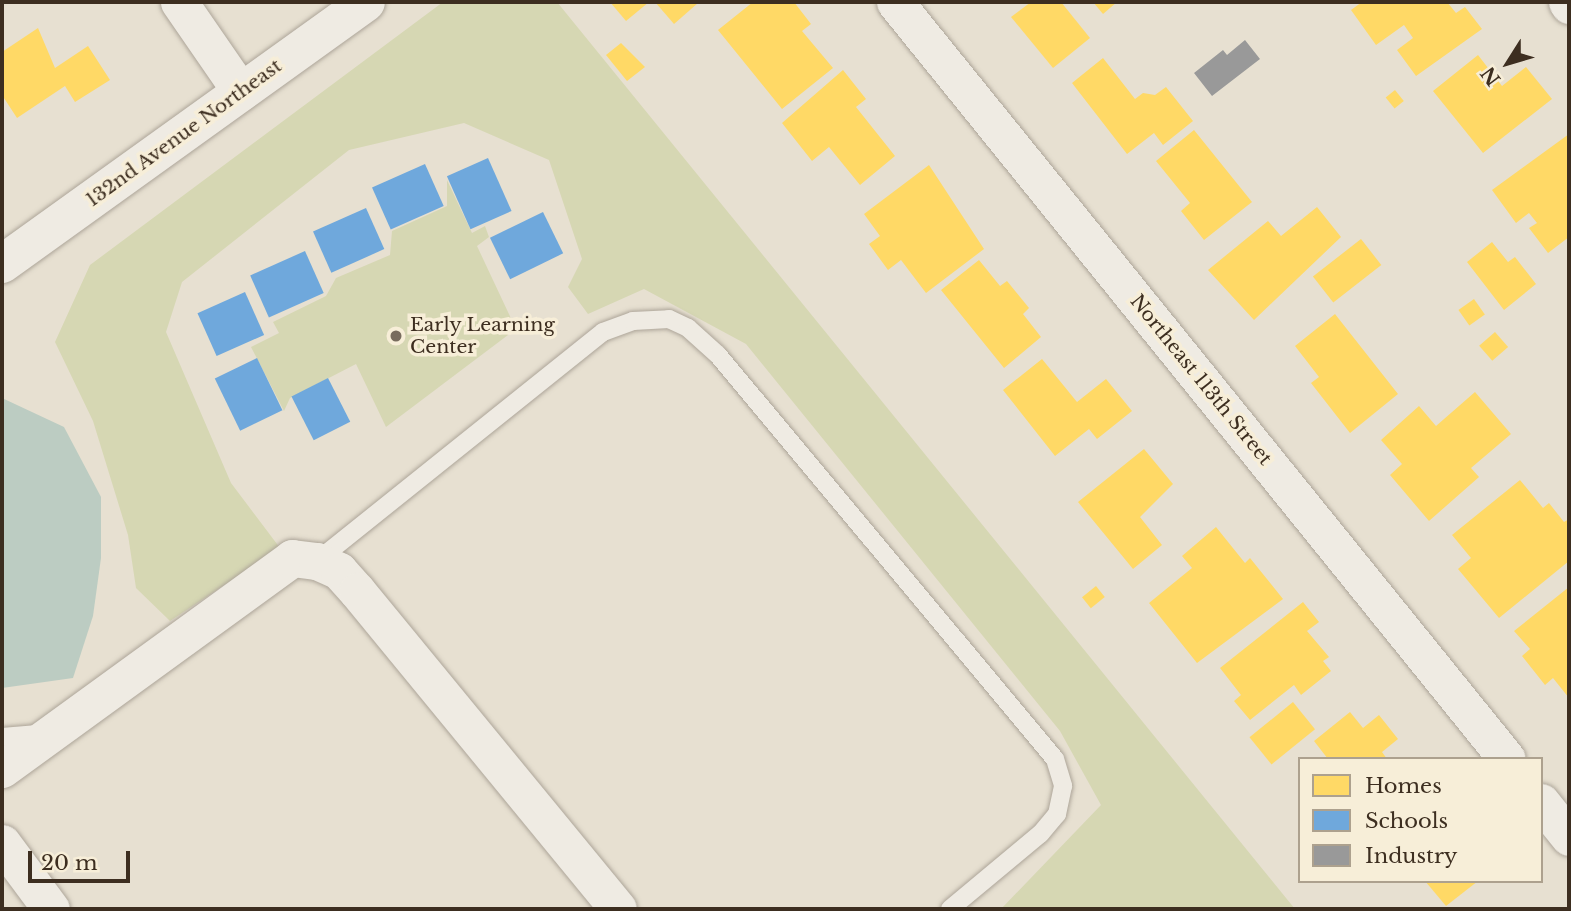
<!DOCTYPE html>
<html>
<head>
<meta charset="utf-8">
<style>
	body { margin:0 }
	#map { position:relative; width:1571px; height:911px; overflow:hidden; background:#e7e0d1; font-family:"Libre Baskerville",serif }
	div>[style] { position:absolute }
	.green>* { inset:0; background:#d6d7b3 }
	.water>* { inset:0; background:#bcccc2 }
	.homes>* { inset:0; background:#ffd966; transform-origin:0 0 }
	.schools>* { inset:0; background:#6fa8dc; transform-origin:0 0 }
	.industry>* { inset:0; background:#999 }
	.roads { filter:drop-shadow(0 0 2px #ada599) drop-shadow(0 0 2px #ada599) }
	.lane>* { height:18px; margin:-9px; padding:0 9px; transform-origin:9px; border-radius:9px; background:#efebe3 }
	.street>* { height:37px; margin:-18.5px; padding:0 18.5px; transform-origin:18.5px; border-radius:18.5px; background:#efebe3 }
	.secondary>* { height:38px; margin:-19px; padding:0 19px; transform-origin:19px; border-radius:19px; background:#efebe3 }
	.dots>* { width:19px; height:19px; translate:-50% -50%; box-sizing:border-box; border:4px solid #f7eed8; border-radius:50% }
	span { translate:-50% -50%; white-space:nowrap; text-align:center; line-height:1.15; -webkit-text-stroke:7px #f7eed8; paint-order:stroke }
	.street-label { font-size:19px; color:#3d2e20 }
	.poi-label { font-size:19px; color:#3d2e20 }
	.left { translate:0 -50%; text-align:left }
	.frame { position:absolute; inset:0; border:4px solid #3d2e20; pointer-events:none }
	.legend { position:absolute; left:1298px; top:757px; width:245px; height:126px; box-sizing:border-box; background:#f7eed8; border:2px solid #ada18e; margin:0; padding:9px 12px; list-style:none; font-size:21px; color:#3d2e20 }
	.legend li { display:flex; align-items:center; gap:14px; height:35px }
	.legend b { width:35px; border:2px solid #ada18e }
	.north { position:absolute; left:1473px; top:28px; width:70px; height:70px; -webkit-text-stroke:5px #f7eed8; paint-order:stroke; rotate:233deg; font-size:19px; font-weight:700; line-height:28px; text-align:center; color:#3d2e20 }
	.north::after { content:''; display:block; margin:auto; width:24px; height:32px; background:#3d2e20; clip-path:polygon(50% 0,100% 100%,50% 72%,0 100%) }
	.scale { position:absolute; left:28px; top:851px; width:102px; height:32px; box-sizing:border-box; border:4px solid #3d2e20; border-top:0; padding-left:9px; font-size:21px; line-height:24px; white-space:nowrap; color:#3d2e20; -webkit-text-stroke:5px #f7eed8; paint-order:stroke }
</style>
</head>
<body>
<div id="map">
	<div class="green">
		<div style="clip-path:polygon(443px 2px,557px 2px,1295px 909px,1001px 909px,1101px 805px,1060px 731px,746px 344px,644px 289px,588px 314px,568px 287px,582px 259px,549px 160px,464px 123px,349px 150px,182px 282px,166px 332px,231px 483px,280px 548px,170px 621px,136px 588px,128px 535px,93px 421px,55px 342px,90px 265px)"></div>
		<div style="clip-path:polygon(447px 180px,472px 233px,485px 226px,489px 237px,477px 246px,516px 329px,386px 427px,356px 364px,290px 398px,284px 411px,251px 347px,279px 333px,273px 322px,326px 296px,336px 278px,390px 255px,392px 231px,447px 206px)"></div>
	</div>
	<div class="water">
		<div style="clip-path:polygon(2px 398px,64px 427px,101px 497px,101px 558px,93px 616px,73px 678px,2px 688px)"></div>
	</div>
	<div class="homes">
		<div style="clip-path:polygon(610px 2px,649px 2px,626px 21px)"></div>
		<div style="clip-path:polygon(655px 2px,697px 2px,698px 3px,674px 24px)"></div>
		<div style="clip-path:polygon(753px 2px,794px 2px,811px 24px,802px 31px,833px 68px,782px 109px,718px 30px)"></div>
		<div style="clip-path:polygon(1031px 2px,1061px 2px,1090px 38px,1053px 68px,1011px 17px)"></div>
		<div style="clip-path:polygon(1093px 2px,1117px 2px,1103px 14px)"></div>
		<div style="clip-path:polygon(1362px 2px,1447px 2px,1456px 13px,1465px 7px,1482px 29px,1416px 76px,1397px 50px,1413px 38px,1404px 25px,1376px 45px,1351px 10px)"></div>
		<div style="clip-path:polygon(38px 28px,55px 68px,88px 46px,110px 80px,75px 102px,65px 86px,17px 118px,2px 95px,2px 52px)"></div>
		<div style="clip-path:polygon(621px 43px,645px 67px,627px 81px,606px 55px)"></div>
		<div style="clip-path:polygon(1478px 55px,1502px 86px,1526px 67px,1552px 99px,1483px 153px,1433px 91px)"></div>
		<div style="clip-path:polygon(1103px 58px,1135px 99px,1143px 93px,1155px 95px,1166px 87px,1193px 121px,1163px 145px,1154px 133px,1127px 154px,1072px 83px)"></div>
		<div style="clip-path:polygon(843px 70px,866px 99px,856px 107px,895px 156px,860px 185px,829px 147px,812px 161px,782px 123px)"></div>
		<div style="left:1395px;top:90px;width:14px;height:12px;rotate:51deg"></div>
		<div style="clip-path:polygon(1194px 130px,1252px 202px,1204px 240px,1181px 211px,1190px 203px,1156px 161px)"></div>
		<div style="clip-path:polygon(1569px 134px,1569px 237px,1548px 253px,1529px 228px,1537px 223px,1529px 213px,1516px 223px,1492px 190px)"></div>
		<div style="clip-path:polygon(929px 165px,984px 249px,926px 293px,901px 260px,888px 270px,869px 244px,880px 236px,864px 214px)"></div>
		<div style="clip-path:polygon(1317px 207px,1341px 237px,1254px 320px,1208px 270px,1268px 221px,1281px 236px)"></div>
		<div style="left:1361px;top:239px;width:33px;height:61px;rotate:52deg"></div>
		<div style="clip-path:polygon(1492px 242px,1508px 262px,1515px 257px,1536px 284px,1504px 310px,1467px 262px)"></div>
		<div style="clip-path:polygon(979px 260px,1000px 286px,1007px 281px,1029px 308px,1023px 314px,1041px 337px,1004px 368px,941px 290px)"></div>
		<div style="left:1474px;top:299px;width:19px;height:19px;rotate:55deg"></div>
		<div style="clip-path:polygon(1335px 314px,1398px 394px,1350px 433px,1311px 383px,1319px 377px,1295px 346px)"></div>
		<div style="left:1495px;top:332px;width:20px;height:21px;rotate:49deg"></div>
		<div style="clip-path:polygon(1042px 359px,1077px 402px,1106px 379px,1132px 411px,1097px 439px,1089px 429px,1055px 456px,1003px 390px)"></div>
		<div style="clip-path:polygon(1475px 392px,1511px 434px,1471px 468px,1479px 477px,1429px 521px,1390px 475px,1402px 464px,1381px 440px,1419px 406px,1436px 426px)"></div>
		<div style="clip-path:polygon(1144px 449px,1173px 484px,1140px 517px,1162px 545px,1133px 569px,1078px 502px)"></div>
		<div style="clip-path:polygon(1520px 480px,1543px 508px,1549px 503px,1564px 522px,1569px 519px,1569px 561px,1499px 618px,1458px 569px,1471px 558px,1452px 535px)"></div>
		<div style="clip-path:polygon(1216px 527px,1245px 563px,1250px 558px,1283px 599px,1197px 663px,1149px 603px,1192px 568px,1182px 556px)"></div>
		<div style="left:1096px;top:586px;width:14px;height:18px;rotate:51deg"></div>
		<div style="clip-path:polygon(1569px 587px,1569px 698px,1553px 678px,1545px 685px,1522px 656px,1530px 649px,1514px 631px)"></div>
		<div style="clip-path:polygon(1303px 602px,1319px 622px,1307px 631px,1329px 657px,1323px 661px,1331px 671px,1301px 695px,1294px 685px,1250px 720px,1234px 701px,1241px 695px,1220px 668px)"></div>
		<div style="left:1293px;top:702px;width:35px;height:56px;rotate:51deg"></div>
		<div style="clip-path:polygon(1350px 712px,1363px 728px,1379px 715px,1398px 739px,1382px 752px,1387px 759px,1328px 759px,1314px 741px)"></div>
		<div style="clip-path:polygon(1425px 881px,1478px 881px,1446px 906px)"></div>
	</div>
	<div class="schools">
		<div style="left:488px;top:158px;width:58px;height:45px;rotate:66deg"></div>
		<div style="left:425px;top:164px;width:46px;height:58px;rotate:66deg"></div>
		<div style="left:366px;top:208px;width:45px;height:58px;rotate:66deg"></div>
		<div style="left:543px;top:212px;width:46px;height:59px;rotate:64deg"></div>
		<div style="left:305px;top:251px;width:46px;height:60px;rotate:66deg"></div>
		<div style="left:245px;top:292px;width:47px;height:52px;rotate:66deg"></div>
		<div style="left:257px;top:358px;width:58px;height:47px;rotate:64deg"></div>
		<div style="left:328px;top:378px;width:49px;height:41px;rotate:63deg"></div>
	</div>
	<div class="industry">
		<div style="clip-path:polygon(1245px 40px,1260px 59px,1212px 96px,1194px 73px,1223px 50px,1227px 55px)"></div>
	</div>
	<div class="roads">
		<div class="lane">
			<div style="left:317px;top:561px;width:366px;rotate:-38.7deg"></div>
			<div style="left:603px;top:332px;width:32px;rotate:-20deg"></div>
			<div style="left:633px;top:321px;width:36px;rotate:-3deg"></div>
			<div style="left:669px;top:319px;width:21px;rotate:25deg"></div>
			<div style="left:688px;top:328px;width:40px;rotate:42deg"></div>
			<div style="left:718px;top:355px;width:526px;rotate:50.17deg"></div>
			<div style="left:1055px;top:759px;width:28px;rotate:73deg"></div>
			<div style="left:1063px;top:786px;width:29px;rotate:102deg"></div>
			<div style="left:1057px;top:814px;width:26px;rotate:130deg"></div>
			<div style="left:1040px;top:834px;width:117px;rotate:140.2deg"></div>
			<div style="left:2px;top:737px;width:36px;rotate:-5deg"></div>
		</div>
		<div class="street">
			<div style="left:179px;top:2px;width:109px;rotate:55.4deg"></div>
			<div style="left:895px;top:2px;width:973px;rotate:51.05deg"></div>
			<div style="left:1567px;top:2px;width:4px;rotate:56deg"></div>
			<div style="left:2px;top:769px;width:359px;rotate:-36deg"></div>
			<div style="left:292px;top:558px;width:25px;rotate:7deg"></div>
			<div style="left:317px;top:561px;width:24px;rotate:24deg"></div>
			<div style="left:339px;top:571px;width:27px;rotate:48deg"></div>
			<div style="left:357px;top:591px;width:411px;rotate:50.6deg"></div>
			<div style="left:1541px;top:802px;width:45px;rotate:51.3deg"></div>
			<div style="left:2px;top:843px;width:82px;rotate:53.4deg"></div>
		</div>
		<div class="secondary">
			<div style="left:2px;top:264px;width:448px;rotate:-35.7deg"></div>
		</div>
	</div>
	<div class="dots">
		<div style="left:396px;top:336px;background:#786c5e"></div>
	</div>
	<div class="street-label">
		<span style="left:184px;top:133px;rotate:-36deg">132nd Avenue Northeast</span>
		<span style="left:1201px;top:380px;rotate:51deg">Northeast 113th Street</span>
	</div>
	<div class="poi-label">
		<span class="left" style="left:410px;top:336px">Early Learning<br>Center</span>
	</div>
	<div class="frame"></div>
	<ul class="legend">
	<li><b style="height:19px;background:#ffd966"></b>Homes</li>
	<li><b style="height:19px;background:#6fa8dc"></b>Schools</li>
	<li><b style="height:19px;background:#999"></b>Industry</li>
	</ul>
	<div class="north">N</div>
	<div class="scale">20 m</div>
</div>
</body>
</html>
